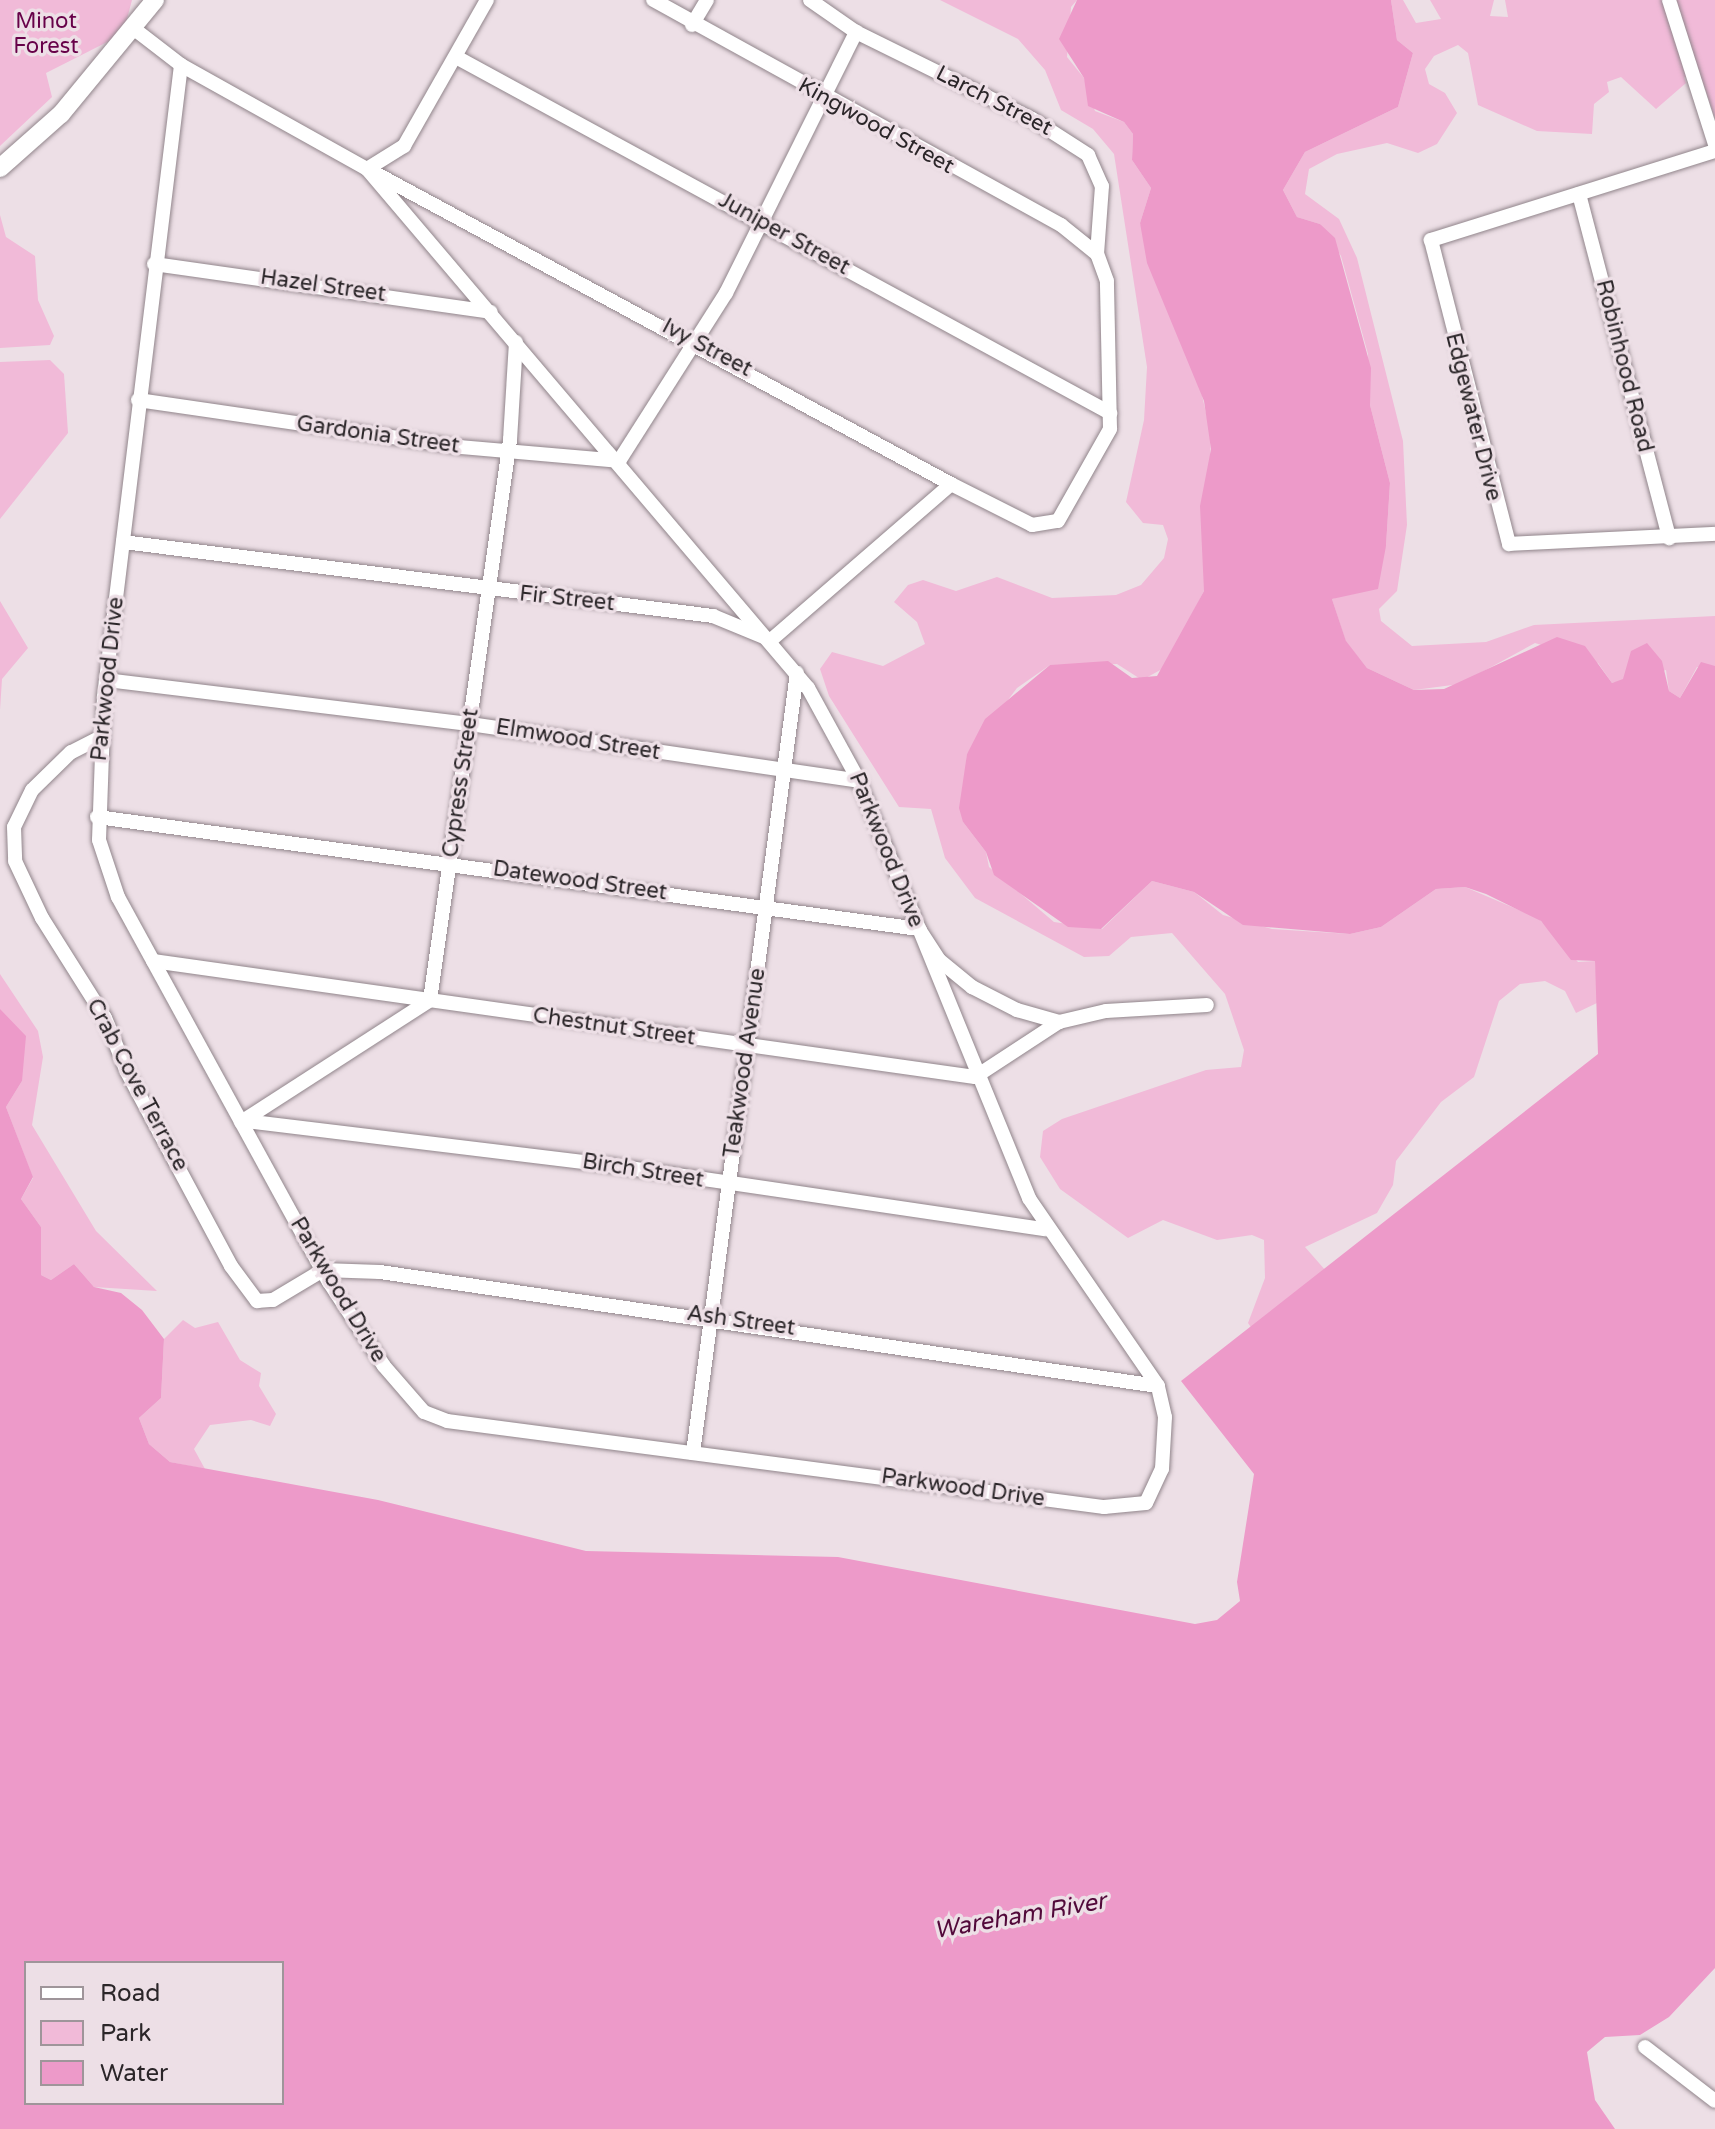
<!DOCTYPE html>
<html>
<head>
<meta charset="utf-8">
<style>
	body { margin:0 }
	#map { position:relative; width:1715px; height:2129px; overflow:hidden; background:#eddfe6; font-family:"Varela Round",sans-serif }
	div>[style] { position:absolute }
	.green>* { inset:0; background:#f1bad8 }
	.water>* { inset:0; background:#ed9ac9 }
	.roads { filter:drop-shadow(0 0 2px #91858b) drop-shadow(0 0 2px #91858b) }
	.minor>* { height:14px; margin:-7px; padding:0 7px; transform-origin:7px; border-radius:7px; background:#fff }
	.tertiary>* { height:18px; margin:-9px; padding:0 9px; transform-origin:9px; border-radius:9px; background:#fff }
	span { translate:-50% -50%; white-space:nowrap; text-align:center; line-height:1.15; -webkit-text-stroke:7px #eddfe6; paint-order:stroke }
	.park-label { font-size:22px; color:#670249 }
	.street-label { font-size:22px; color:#2b2629 }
	.water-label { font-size:24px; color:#52093a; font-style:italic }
	.legend { position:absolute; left:24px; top:1961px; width:260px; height:144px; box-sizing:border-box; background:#eddfe6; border:2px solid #9f959a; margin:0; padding:10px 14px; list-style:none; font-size:24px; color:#2b2629 }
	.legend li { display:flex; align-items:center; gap:16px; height:40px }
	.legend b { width:40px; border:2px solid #9f959a }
</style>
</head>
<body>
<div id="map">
	<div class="green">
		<div style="clip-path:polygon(0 0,132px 0,123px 34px,46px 73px,52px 97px,0 146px)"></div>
		<div style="clip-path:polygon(940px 0,1077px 0,1071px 7px,1067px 57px,1084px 78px,1095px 111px,1124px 122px,1133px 134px,1132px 160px,1151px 188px,1140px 223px,1196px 369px,1211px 435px,1204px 591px,1164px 668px,1142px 680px,1117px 664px,1050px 665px,1017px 688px,967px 754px,963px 822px,986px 852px,989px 867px,1054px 922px,1102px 929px,1152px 881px,1194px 892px,1223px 915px,1272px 929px,1350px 934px,1381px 927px,1436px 889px,1465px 887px,1538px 918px,1578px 962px,1595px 961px,1599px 1002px,1576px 1013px,1565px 991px,1545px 981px,1520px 984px,1499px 1001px,1474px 1077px,1441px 1102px,1396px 1161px,1393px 1185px,1377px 1213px,1305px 1247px,1326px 1271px,1263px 1345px,1248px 1323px,1265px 1278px,1264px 1240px,1252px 1235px,1217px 1240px,1163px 1220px,1128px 1238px,1060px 1189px,1040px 1157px,1043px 1131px,1062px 1119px,1206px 1070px,1241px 1067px,1244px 1050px,1225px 994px,1172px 933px,1131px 937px,1109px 956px,1084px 957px,975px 898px,945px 858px,931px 809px,899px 807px,829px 696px,820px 669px,832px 652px,883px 666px,925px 644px,917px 622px,894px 602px,908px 585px,923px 580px,956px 591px,997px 577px,1052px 598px,1116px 595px,1141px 585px,1164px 558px,1168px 539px,1163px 525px,1143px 523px,1126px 502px,1144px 420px,1147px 367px,1114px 154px,1093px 129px,1061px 110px,1045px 70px,1018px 39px)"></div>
		<div style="clip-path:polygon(1391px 0,1403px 0,1416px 23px,1441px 19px,1430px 0,1494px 0,1490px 16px,1508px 17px,1505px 0,1715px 0,1715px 118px,1703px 83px,1684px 77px,1686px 83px,1656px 109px,1621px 77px,1607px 82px,1609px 92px,1594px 104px,1592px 134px,1537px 131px,1478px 105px,1468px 53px,1458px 45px,1434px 56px,1425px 69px,1429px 84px,1445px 93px,1457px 113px,1437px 144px,1418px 153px,1387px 143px,1337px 154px,1309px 169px,1305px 194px,1339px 219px,1357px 258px,1403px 441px,1407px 525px,1397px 591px,1379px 609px,1381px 621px,1412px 646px,1486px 642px,1534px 625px,1715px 616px,1715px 666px,1697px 667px,1680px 698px,1669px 691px,1666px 670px,1612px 683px,1598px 663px,1535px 643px,1460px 684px,1414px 690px,1367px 668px,1346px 642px,1332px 599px,1348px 594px,1386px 546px,1390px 483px,1370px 405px,1368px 354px,1341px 256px,1320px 224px,1297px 217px,1283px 190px,1305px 152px,1398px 107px,1413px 53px,1397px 40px)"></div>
		<div style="clip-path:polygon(0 215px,6px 237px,35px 256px,38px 300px,54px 336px,50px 345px,0 348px)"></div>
		<div style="clip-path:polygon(50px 360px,64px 374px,68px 433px,0 519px,0 362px)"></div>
		<div style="clip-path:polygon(0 601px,28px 648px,2px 679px,0 710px)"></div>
		<div style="clip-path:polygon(0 974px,38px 1031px,43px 1057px,32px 1125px,96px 1231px,157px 1291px,94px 1287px,74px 1264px,51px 1280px,41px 1275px,41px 1227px,21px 1199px,33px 1178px,6px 1107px,22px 1081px,0 1009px)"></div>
		<div style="clip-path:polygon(183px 1320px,195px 1328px,218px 1322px,240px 1360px,261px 1373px,259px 1386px,276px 1414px,270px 1426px,251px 1420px,210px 1425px,194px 1449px,205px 1469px,170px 1462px,149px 1444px,139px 1418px,161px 1398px,164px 1339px)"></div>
	</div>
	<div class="water">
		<div style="clip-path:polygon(evenodd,1077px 0,1391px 0,1397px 40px,1413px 53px,1398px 107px,1305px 152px,1283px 190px,1297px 217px,1320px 224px,1335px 238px,1371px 368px,1370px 405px,1390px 483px,1386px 546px,1378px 589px,1332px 599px,1346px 641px,1367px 668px,1414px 690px,1444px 689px,1557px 637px,1585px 646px,1612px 683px,1623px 679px,1631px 651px,1647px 643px,1662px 661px,1669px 691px,1680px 698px,1701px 662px,1715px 666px,1715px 1968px,1669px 2017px,1640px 2035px,1605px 2037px,1587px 2052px,1595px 2100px,1615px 2129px,0 2129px,0 1009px,26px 1036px,22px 1081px,6px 1107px,33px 1177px,21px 1199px,41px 1227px,41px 1275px,51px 1280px,74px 1264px,94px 1287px,121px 1293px,142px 1310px,164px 1339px,161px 1398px,139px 1418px,149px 1444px,170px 1462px,378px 1500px,586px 1551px,838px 1557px,1195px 1624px,1217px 1620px,1240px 1601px,1237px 1582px,1254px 1474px,1181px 1381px,1598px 1054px,1595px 961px,1571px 960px,1541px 921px,1486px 894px,1465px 887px,1436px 889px,1381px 927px,1350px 934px,1243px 925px,1194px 892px,1152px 881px,1101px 929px,1068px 927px,994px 875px,986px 852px,963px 822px,959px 808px,967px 754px,985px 719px,1050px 665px,1108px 661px,1132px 678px,1157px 676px,1204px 591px,1200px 506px,1211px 449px,1204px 401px,1147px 263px,1140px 223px,1151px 188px,1132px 160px,1133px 134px,1124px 122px,1088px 106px,1084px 78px,1059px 39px,1077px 0,26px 1963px,282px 1963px,282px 2103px,26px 2103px,26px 1963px)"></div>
	</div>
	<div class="roads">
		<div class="minor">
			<div style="left:810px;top:0;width:56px;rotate:34.8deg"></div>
			<div style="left:856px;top:32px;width:196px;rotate:26.3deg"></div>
			<div style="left:1032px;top:119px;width:67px;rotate:32.7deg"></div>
			<div style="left:1088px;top:155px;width:34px;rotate:66deg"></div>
			<div style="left:1102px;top:186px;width:68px;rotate:94.2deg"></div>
			<div style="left:1669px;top:0;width:151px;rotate:72.3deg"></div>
			<div style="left:692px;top:25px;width:29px;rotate:-59deg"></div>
			<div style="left:133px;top:28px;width:61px;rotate:37.6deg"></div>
			<div style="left:181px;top:65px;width:637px;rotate:96.95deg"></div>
			<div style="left:104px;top:697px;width:143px;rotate:92deg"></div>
			<div style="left:99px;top:840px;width:60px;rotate:71.6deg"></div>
			<div style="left:118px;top:897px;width:439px;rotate:61.3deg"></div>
			<div style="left:329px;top:1282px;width:100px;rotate:56.8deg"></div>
			<div style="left:384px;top:1366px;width:61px;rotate:49deg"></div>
			<div style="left:424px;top:1412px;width:25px;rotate:21deg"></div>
			<div style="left:447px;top:1421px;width:663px;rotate:7.46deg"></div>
			<div style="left:1104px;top:1507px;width:42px;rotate:-5.4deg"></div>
			<div style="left:1146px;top:1503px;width:38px;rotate:-65deg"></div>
			<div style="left:1162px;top:1469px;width:52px;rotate:-86.7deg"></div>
			<div style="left:1165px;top:1417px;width:32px;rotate:-103deg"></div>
			<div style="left:1158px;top:1386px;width:228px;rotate:-124.5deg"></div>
			<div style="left:1029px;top:1198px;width:450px;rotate:-112.2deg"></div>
			<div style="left:859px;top:781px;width:106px;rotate:-118.7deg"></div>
			<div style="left:808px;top:688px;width:681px;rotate:-130.35deg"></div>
			<div style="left:367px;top:169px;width:213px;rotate:-150.8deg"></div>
			<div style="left:456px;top:57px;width:745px;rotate:28.56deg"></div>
			<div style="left:1715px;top:151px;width:298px;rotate:162.6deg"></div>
			<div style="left:1431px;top:240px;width:314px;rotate:75.6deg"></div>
			<div style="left:1509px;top:544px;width:206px;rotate:-2.8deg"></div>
			<div style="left:367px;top:169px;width:44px;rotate:-31.9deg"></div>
			<div style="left:404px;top:146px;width:168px;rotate:-60.4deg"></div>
			<div style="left:373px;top:172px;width:657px;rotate:28.36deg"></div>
			<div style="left:951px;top:484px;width:91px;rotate:26.8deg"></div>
			<div style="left:1032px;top:525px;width:26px;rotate:-9deg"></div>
			<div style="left:1058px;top:521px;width:106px;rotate:-60.5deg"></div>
			<div style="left:1110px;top:429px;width:148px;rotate:-91.2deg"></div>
			<div style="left:1107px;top:281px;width:29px;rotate:-110deg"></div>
			<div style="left:1097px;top:254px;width:46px;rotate:-141.1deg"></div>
			<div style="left:1061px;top:225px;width:466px;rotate:-151.1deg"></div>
			<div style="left:1579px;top:194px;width:356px;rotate:75.3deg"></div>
			<div style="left:154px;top:264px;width:340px;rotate:8.1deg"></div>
			<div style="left:138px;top:400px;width:325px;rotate:8.3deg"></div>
			<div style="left:460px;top:447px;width:160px;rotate:5deg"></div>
			<div style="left:619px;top:461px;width:199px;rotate:-57.5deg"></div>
			<div style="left:726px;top:293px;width:292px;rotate:-63.5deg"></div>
			<div style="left:123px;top:542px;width:595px;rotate:7.15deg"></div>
			<div style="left:713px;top:616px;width:63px;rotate:22.5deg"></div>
			<div style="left:771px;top:640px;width:238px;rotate:-40.9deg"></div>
			<div style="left:106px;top:680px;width:367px;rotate:6.9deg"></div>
			<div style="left:470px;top:724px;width:393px;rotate:8.3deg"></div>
			<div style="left:101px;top:737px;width:34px;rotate:153deg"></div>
			<div style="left:71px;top:752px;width:54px;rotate:135.7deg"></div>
			<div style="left:32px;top:790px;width:41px;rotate:115.9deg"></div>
			<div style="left:14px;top:827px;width:34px;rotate:88deg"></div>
			<div style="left:15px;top:861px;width:63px;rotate:64.7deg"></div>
			<div style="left:42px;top:918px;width:118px;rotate:57.8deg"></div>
			<div style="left:105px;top:1018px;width:58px;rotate:67.8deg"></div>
			<div style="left:127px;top:1072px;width:220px;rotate:61.8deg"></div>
			<div style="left:231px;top:1266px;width:44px;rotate:53.4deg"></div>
			<div style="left:257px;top:1301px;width:16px;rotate:-4deg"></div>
			<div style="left:273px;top:1300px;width:58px;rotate:-31deg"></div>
			<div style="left:323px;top:1270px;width:57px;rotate:2deg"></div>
			<div style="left:380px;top:1272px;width:786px;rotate:8.34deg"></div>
			<div style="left:97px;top:817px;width:830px;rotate:7.76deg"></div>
			<div style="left:919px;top:929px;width:37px;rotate:57deg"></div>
			<div style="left:939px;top:960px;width:43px;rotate:39.3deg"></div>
			<div style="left:972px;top:987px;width:51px;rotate:27.1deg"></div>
			<div style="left:1017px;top:1010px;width:44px;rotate:15.9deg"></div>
			<div style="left:1059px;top:1022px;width:48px;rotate:-13.2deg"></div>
			<div style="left:1106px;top:1011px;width:101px;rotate:-3.4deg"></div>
			<div style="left:153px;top:961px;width:830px;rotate:8.03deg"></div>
			<div style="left:975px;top:1077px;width:100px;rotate:-33.2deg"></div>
			<div style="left:245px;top:1121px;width:367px;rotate:6.9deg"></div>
			<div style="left:609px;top:1165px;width:441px;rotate:8.4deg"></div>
			<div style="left:241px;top:1122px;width:225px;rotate:-32.8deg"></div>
			<div style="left:430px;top:1000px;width:566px;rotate:-81.87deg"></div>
			<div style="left:510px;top:440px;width:98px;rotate:-86.5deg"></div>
			<div style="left:693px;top:1453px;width:787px;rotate:-82.41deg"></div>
			<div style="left:1645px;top:2047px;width:88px;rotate:37.6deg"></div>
		</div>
		<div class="tertiary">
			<div style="left:0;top:168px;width:81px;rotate:-41.5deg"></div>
			<div style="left:61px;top:114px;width:148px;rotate:-50.5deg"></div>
		</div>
	</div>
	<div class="park-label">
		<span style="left:46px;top:34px">Minot<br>Forest</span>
	</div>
	<div class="street-label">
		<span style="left:994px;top:101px;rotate:27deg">Larch Street</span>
		<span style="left:876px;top:126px;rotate:29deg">Kingwood Street</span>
		<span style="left:784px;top:234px;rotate:29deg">Juniper Street</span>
		<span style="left:323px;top:286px;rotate:8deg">Hazel Street</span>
		<span style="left:707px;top:348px;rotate:28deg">Ivy Street</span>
		<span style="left:1624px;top:366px;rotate:76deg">Robinhood Road</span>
		<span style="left:1473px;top:417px;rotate:76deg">Edgewater Drive</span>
		<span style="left:378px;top:435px;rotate:8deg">Gardonia Street</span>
		<span style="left:567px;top:599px;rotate:6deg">Fir Street</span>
		<span style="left:108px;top:679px;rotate:-84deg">Parkwood Drive</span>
		<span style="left:578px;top:740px;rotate:9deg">Elmwood Street</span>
		<span style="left:461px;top:783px;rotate:-82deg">Cypress Street</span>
		<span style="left:886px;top:850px;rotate:68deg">Parkwood Drive</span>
		<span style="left:580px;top:881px;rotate:8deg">Datewood Street</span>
		<span style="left:614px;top:1027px;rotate:8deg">Chestnut Street</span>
		<span style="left:745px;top:1063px;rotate:-82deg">Teakwood Avenue</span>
		<span style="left:137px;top:1085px;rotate:62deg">Crab Cove Terrace</span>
		<span style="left:643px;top:1171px;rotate:9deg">Birch Street</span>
		<span style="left:338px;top:1290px;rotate:59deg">Parkwood Drive</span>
		<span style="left:741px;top:1321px;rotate:8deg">Ash Street</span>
		<span style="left:963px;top:1488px;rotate:8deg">Parkwood Drive</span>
	</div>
	<div class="water-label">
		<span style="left:1020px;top:1916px;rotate:-10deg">Wareham River</span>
	</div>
	<ul class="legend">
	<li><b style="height:10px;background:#fff"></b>Road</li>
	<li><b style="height:22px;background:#f1bad8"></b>Park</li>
	<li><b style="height:22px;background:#ed9ac9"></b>Water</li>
	</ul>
</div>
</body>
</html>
